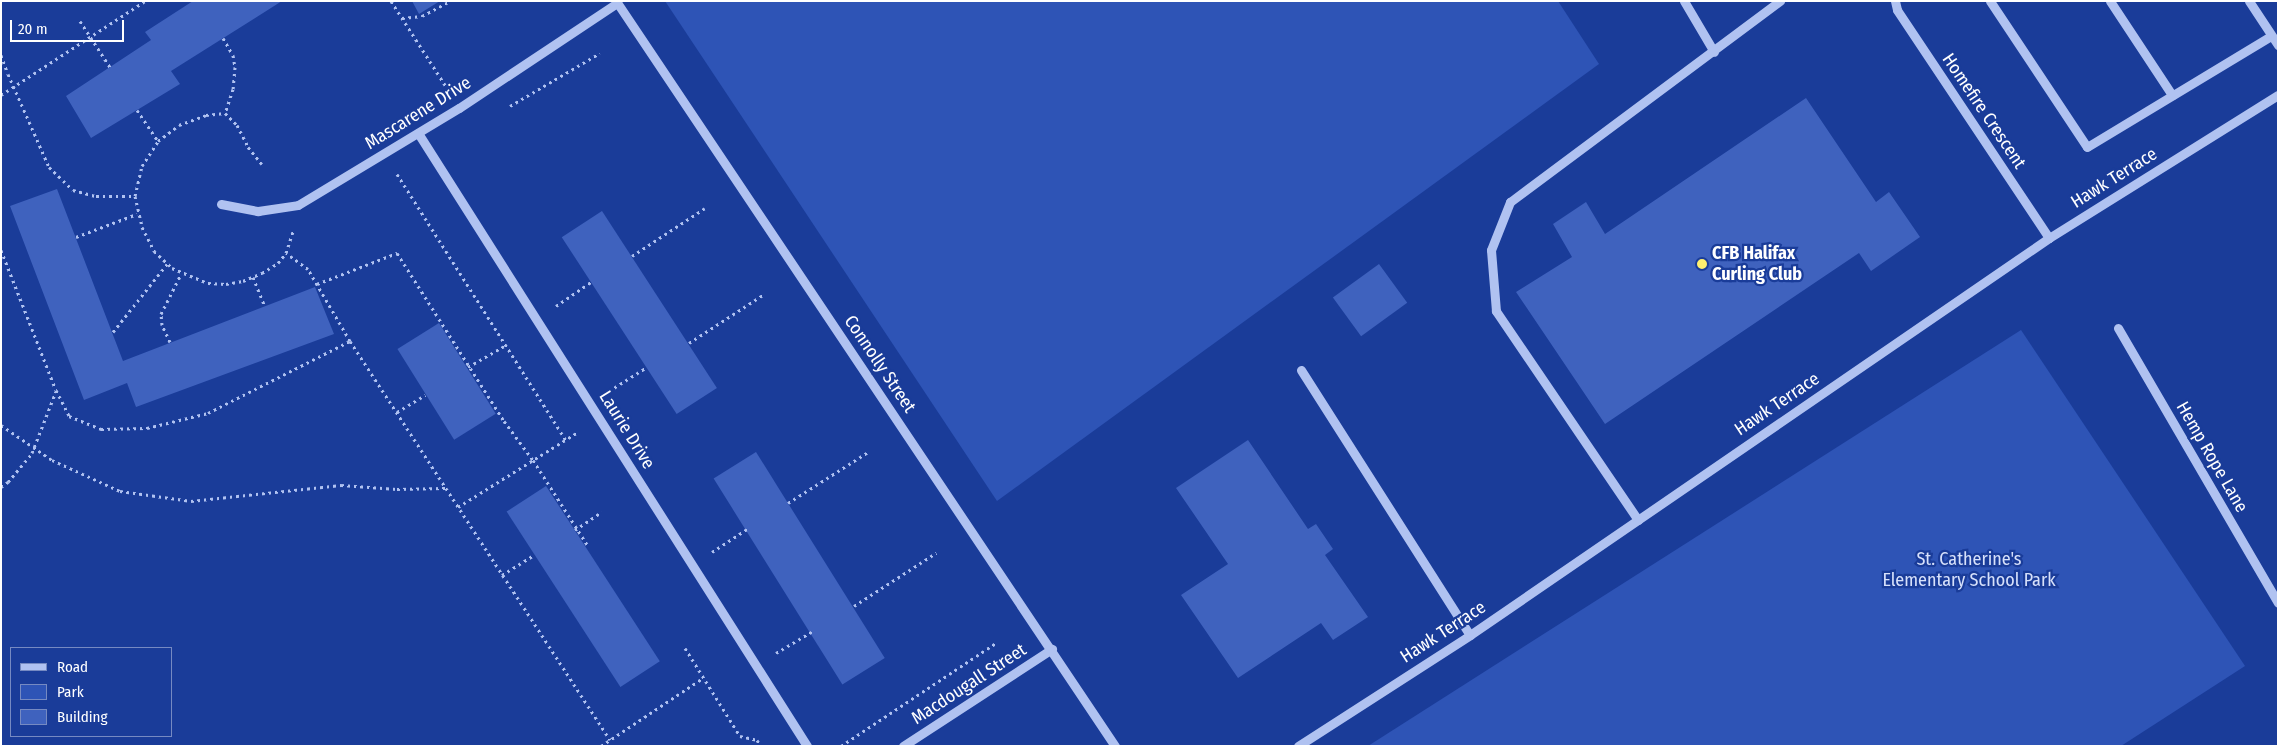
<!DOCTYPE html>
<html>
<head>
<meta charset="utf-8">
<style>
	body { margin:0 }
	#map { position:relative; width:2279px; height:747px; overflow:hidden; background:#1a3c99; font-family:"Fira Sans Condensed",sans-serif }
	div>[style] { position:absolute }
	.green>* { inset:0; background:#2e54b6 }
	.building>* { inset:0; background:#3f62be; transform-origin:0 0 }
	.path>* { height:3px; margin-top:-1.5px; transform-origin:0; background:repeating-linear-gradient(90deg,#b0c2f1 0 2.5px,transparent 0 6.5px) }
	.minor>* { height:9px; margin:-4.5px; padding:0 4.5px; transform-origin:4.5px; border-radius:4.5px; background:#b0c2f1 }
	.dots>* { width:14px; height:14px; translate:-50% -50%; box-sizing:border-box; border:2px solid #1a3c99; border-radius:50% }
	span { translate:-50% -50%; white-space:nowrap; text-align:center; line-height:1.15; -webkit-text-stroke:4.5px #1a3c99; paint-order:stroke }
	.street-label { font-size:18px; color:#fff }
	.poi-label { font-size:18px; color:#fff; font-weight:700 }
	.left { translate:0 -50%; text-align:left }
	.park-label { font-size:18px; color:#d7e1fb }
	.frame { position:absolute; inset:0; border:2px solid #fff; pointer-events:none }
	.legend { position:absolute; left:10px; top:647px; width:162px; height:90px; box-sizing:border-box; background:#1a3c99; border:1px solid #768ac2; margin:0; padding:6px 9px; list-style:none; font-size:15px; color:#fff }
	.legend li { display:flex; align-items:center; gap:10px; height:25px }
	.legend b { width:25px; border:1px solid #768ac2 }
	.scale { position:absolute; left:10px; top:20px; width:114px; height:22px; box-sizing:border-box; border:2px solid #fff; border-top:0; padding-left:6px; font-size:15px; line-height:18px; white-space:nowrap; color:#fff; -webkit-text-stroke:4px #1a3c99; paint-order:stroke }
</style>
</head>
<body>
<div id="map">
	<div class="green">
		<div style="clip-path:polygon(665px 1px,1558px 1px,1599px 64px,997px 501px)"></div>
		<div style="clip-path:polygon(2021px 330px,2245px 666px,2121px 746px,1368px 746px)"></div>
	</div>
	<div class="building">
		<div style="clip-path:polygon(193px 1px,282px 1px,171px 71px,180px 84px,91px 138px,66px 96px,151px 40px,145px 32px)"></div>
		<div style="clip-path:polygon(412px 1px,440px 1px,419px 14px)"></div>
		<div style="clip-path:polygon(1806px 98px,1876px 202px,1889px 192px,1920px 237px,1871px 271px,1859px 253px,1605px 424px,1516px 292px,1572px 257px,1553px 224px,1586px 202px,1605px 234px)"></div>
		<div style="clip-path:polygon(57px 189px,123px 361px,315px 287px,334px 334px,136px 407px,127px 383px,84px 400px,10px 206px)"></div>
		<div style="left:602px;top:211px;width:211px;height:48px;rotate:57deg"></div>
		<div style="left:1379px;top:264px;width:48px;height:57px;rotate:54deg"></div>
		<div style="left:439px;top:323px;width:107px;height:49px;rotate:58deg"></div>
		<div style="clip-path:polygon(1248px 440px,1308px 529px,1316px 524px,1333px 549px,1325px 555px,1368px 617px,1333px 640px,1321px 623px,1238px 678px,1181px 595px,1228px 564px,1176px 488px)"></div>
		<div style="left:756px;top:452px;width:243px;height:50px;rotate:58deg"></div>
		<div style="left:546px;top:486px;width:209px;height:47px;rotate:57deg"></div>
	</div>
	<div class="path">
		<div style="left:391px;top:1px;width:103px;rotate:57.2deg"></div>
		<div style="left:402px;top:18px;width:20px;rotate:-6deg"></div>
		<div style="left:422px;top:16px;width:32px;rotate:-28deg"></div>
		<div style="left:80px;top:21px;width:55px;rotate:56.9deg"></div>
		<div style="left:223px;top:38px;width:20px;rotate:60deg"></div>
		<div style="left:233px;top:55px;width:12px;rotate:81deg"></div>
		<div style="left:235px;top:67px;width:22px;rotate:95deg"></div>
		<div style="left:233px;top:89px;width:25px;rotate:108deg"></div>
		<div style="left:1px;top:55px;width:20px;rotate:70deg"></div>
		<div style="left:8px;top:74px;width:102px;rotate:66.2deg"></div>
		<div style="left:49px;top:167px;width:33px;rotate:44deg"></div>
		<div style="left:73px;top:190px;width:24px;rotate:15deg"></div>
		<div style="left:96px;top:196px;width:39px"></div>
		<div style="left:135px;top:196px;width:31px;rotate:-77deg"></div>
		<div style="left:142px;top:166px;width:30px;rotate:-57deg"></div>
		<div style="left:158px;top:141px;width:26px;rotate:-37deg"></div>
		<div style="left:179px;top:125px;width:29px;rotate:-20deg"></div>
		<div style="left:206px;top:115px;width:19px;rotate:-6deg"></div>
		<div style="left:225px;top:113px;width:17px;rotate:45deg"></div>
		<div style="left:237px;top:125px;width:25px;rotate:63deg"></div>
		<div style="left:248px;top:147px;width:22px;rotate:51deg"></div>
		<div style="left:1px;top:95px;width:172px;rotate:-33.1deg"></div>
		<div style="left:510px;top:106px;width:104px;rotate:-30.5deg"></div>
		<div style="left:137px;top:110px;width:37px;rotate:56deg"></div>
		<div style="left:397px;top:174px;width:315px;rotate:57.6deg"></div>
		<div style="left:135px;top:196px;width:32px;rotate:77deg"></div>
		<div style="left:142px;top:227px;width:27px;rotate:63deg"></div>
		<div style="left:154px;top:251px;width:25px;rotate:43deg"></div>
		<div style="left:172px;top:268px;width:39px;rotate:23deg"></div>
		<div style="left:208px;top:283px;width:18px;rotate:3deg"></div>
		<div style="left:226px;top:284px;width:17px;rotate:-10deg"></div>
		<div style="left:243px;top:281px;width:21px;rotate:-23deg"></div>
		<div style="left:262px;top:273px;width:19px;rotate:-32deg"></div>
		<div style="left:278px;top:263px;width:13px;rotate:-51deg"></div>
		<div style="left:286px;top:253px;width:23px;rotate:-72deg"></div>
		<div style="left:76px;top:237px;width:65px;rotate:-20.7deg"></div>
		<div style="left:1px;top:250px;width:150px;rotate:68.6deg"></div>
		<div style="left:56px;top:390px;width:29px;rotate:63deg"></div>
		<div style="left:69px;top:416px;width:35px;rotate:22deg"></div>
		<div style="left:101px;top:429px;width:46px;rotate:-1.2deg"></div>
		<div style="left:147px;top:428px;width:63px;rotate:-13.8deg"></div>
		<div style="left:208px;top:413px;width:159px;rotate:-26.9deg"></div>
		<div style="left:350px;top:341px;width:83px;rotate:-120.3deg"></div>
		<div style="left:308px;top:269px;width:27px;rotate:-144deg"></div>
		<div style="left:632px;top:256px;width:87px;rotate:-33.3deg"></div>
		<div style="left:253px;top:277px;width:31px;rotate:68deg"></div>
		<div style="left:317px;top:284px;width:86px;rotate:-21.2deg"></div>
		<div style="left:397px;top:253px;width:199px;rotate:57.5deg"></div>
		<div style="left:504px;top:421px;width:49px;rotate:53.4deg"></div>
		<div style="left:533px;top:460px;width:102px;rotate:57.4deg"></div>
		<div style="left:556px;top:306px;width:42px;rotate:-34.4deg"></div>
		<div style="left:113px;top:332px;width:87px;rotate:-51.5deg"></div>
		<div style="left:350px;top:341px;width:476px;rotate:56.9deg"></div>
		<div style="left:170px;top:342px;width:19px;rotate:-115deg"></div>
		<div style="left:162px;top:325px;width:11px;rotate:-95deg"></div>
		<div style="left:161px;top:314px;width:45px;rotate:-63.4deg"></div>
		<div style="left:689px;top:343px;width:88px;rotate:-33deg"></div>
		<div style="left:468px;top:367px;width:44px;rotate:-30.1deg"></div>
		<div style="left:609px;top:391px;width:45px;rotate:-32.3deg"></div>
		<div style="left:397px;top:412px;width:33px;rotate:-31deg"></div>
		<div style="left:1px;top:425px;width:62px;rotate:34.5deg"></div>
		<div style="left:52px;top:460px;width:75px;rotate:24.5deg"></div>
		<div style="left:120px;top:491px;width:72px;rotate:8deg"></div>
		<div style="left:191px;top:501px;width:151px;rotate:-6.1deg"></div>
		<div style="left:341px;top:485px;width:56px;rotate:4.1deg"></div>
		<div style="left:397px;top:489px;width:48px;rotate:-1.2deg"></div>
		<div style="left:1px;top:487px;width:9px;rotate:-36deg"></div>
		<div style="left:8px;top:482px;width:38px;rotate:-50deg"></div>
		<div style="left:32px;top:453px;width:66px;rotate:-68.8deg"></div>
		<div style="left:788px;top:503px;width:95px;rotate:-32.5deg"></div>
		<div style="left:458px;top:507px;width:142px;rotate:-32deg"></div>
		<div style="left:575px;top:530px;width:32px;rotate:-34deg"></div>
		<div style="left:712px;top:552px;width:42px;rotate:-33.3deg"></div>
		<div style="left:502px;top:575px;width:38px;rotate:-32deg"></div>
		<div style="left:854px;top:606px;width:98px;rotate:-32.9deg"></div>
		<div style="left:685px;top:648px;width:104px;rotate:58deg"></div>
		<div style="left:740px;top:736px;width:17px;rotate:13deg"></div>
		<div style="left:757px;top:740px;width:7px;rotate:56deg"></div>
		<div style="left:776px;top:653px;width:43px;rotate:-30.7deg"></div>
		<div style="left:601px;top:746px;width:123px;rotate:-33.7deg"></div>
		<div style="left:841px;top:746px;width:186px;rotate:-33.6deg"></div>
	</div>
	<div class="minor">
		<div style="left:616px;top:1px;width:897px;rotate:56.19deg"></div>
		<div style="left:1684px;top:1px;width:59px;rotate:59.5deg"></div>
		<div style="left:1895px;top:1px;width:9px;rotate:77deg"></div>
		<div style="left:1897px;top:10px;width:274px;rotate:56.3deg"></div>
		<div style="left:1990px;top:1px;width:175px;rotate:56.4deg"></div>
		<div style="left:2087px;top:147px;width:215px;rotate:-31.1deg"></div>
		<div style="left:2110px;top:1px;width:113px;rotate:56.6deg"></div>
		<div style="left:2249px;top:1px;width:53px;rotate:56.6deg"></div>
		<div style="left:418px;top:133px;width:726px;rotate:57.6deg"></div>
		<div style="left:221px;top:204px;width:38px;rotate:11deg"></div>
		<div style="left:258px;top:211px;width:40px;rotate:-8.5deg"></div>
		<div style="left:298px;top:205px;width:188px;rotate:-31.1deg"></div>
		<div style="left:459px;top:108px;width:190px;rotate:-33.6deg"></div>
		<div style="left:2118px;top:328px;width:318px;rotate:59.8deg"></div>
		<div style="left:1301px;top:370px;width:314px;rotate:57.5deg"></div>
		<div style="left:1638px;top:520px;width:253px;rotate:-124.2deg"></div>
		<div style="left:1496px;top:311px;width:61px;rotate:-94.7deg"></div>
		<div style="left:1491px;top:250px;width:52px;rotate:-68.4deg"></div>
		<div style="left:1510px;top:202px;width:337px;rotate:-36.7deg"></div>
		<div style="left:903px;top:746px;width:178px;rotate:-33.1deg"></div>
		<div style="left:1298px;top:746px;width:205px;rotate:-32.8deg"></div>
		<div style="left:1470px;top:635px;width:702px;rotate:-34.44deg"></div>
		<div style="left:2049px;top:238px;width:270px;rotate:-32deg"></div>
	</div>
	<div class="dots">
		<div style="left:1702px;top:264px;background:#ffef6f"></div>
	</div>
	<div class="street-label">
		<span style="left:1984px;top:111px;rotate:56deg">Homefire Crescent</span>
		<span style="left:418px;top:113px;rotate:-32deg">Mascarene Drive</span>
		<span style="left:2114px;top:178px;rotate:-32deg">Hawk Terrace</span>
		<span style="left:880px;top:364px;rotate:56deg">Connolly Street</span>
		<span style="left:1777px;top:404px;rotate:-34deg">Hawk Terrace</span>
		<span style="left:627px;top:430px;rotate:58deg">Laurie Drive</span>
		<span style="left:2212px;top:457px;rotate:60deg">Hemp Rope Lane</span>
		<span style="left:1443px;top:632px;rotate:-33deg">Hawk Terrace</span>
		<span style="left:969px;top:684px;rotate:-33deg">Macdougall Street</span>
	</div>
	<div class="poi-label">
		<span class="left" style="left:1712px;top:264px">CFB Halifax<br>Curling Club</span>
	</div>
	<div class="park-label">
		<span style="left:1969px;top:570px">St. Catherine's<br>Elementary School Park</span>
	</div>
	<div class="frame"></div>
	<ul class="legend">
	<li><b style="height:6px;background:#b0c2f1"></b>Road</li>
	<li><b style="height:14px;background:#2e54b6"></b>Park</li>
	<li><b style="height:14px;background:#3f62be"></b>Building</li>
	</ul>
	<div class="scale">20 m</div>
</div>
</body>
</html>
